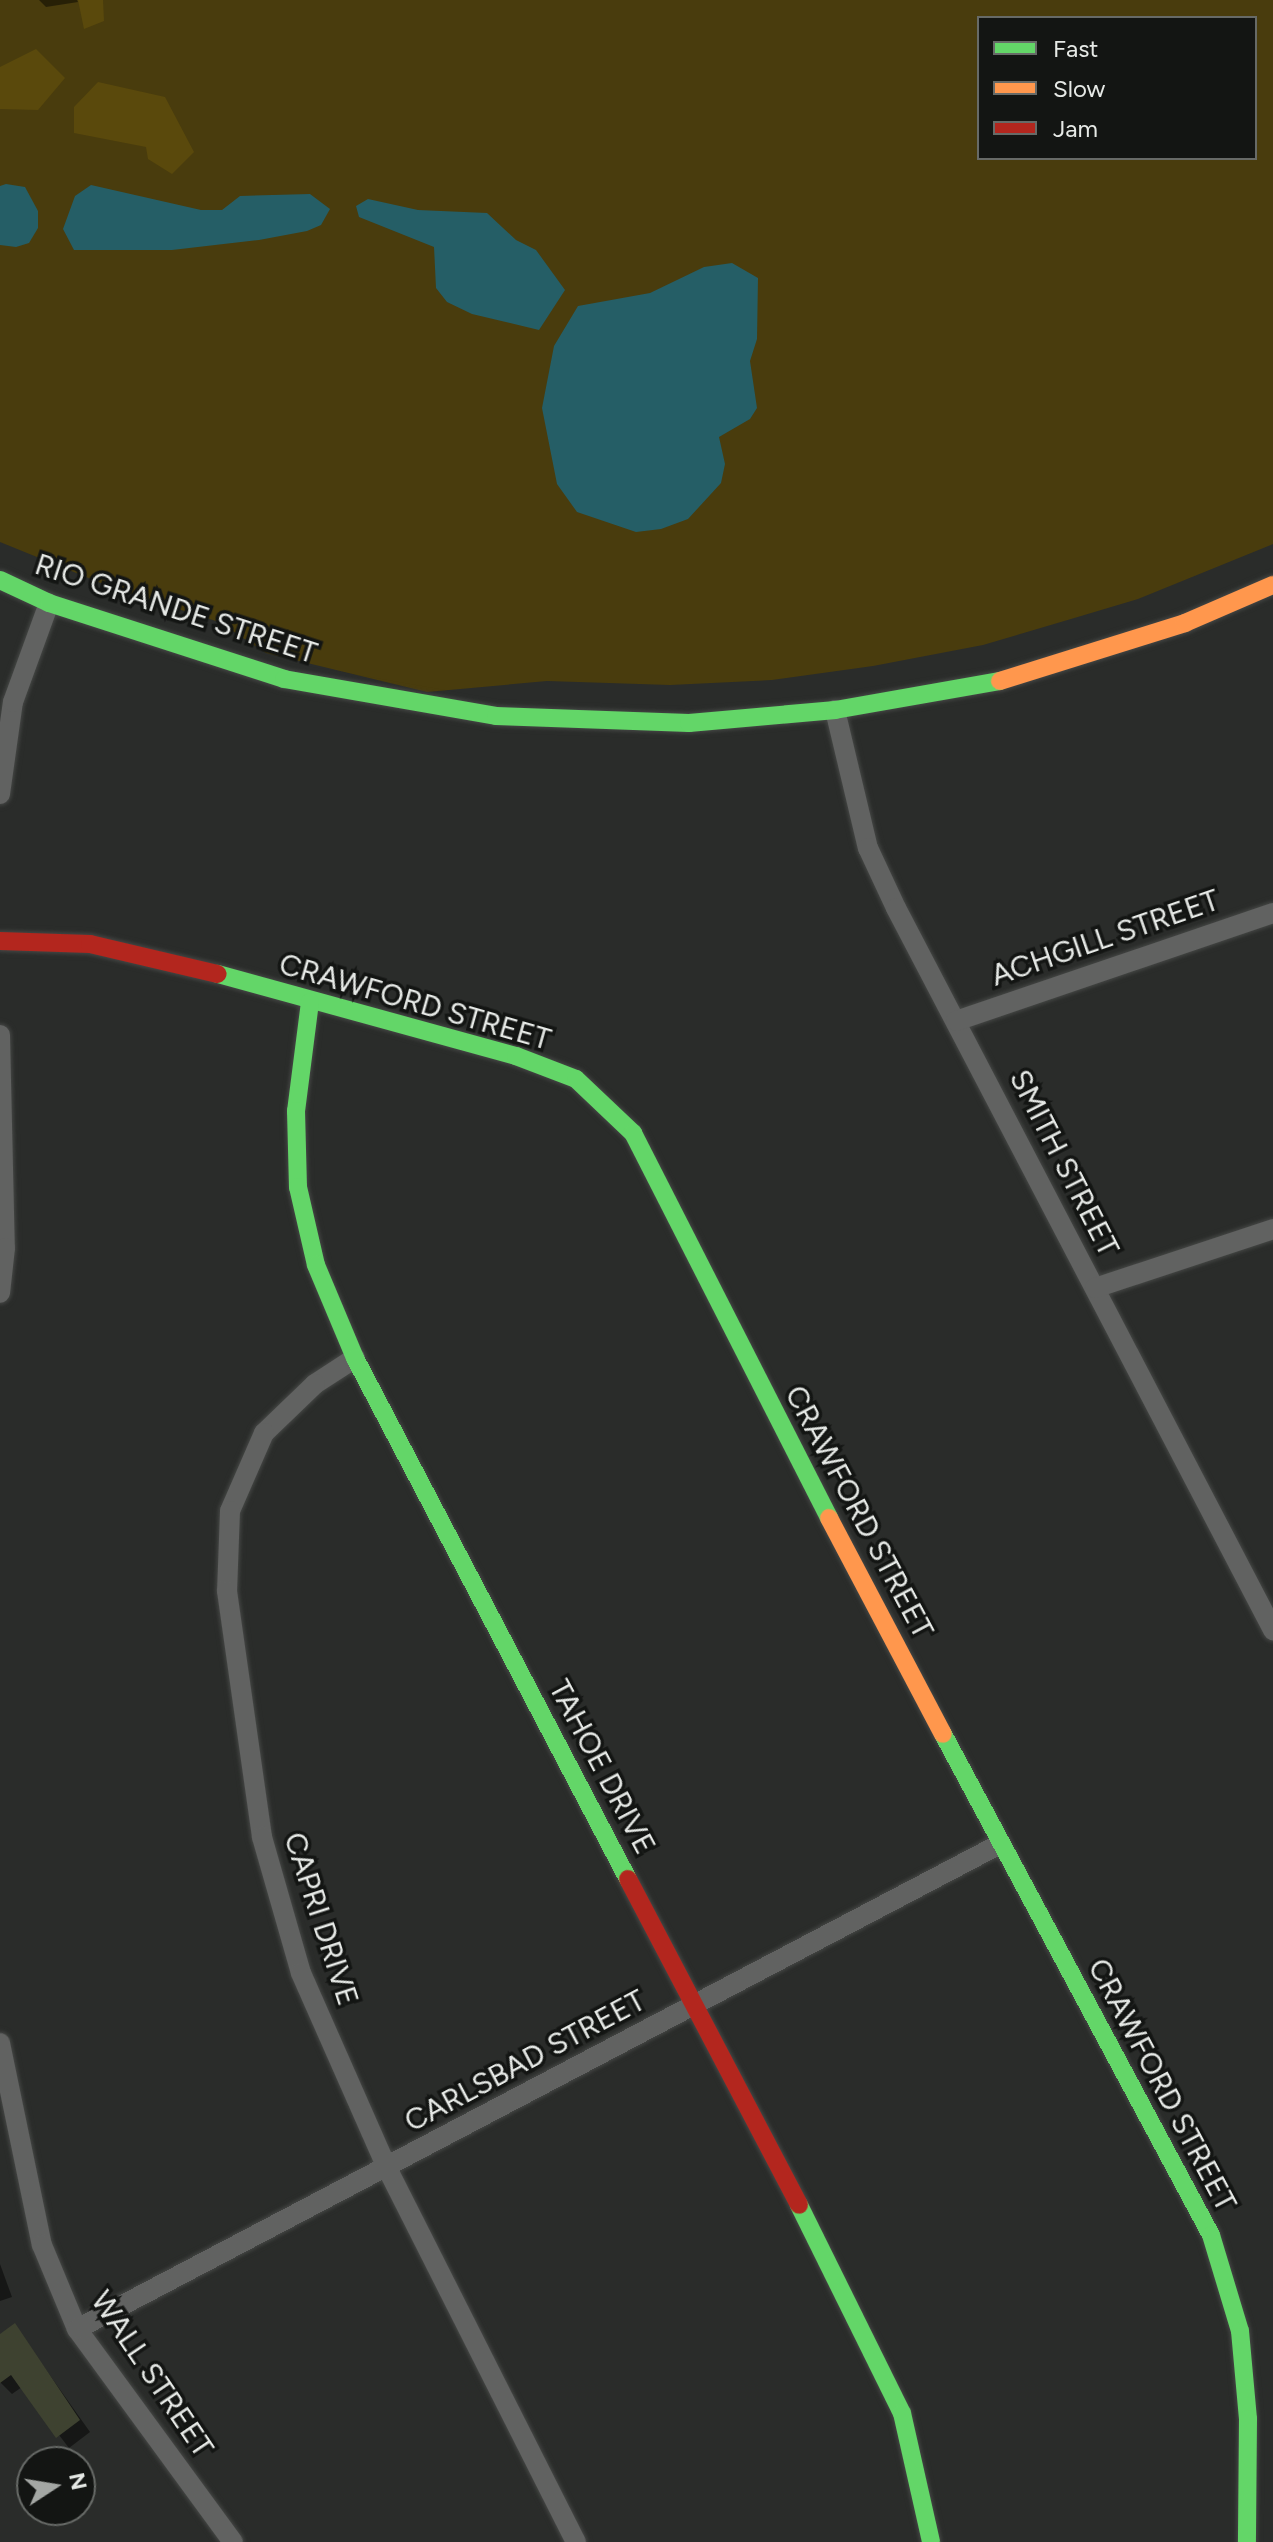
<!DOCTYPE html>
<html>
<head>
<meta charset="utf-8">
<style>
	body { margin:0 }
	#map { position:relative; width:1273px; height:2542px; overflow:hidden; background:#2a2c2a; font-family:Figtree,sans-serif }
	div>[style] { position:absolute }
	.green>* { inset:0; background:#493c0d }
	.forest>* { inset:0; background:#5a490c }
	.water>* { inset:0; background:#255e66 }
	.shadow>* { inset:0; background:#0007 }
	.building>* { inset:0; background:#3e4230 }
	.roads { filter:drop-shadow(0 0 2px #454745) drop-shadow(0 0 2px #454745) }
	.street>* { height:20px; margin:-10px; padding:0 10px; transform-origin:10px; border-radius:10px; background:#616261 }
	.fast>* { height:18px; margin:-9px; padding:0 9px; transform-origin:9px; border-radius:9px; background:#63d668 }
	.slow>* { height:18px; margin:-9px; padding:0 9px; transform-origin:9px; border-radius:9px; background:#ff974d }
	.jam>* { height:18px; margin:-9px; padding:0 9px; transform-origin:9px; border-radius:9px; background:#b3261e }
	span { translate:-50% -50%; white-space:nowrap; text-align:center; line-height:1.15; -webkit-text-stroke:7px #131513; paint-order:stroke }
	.street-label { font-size:30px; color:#e6e9e6 }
	.legend { position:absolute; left:977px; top:16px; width:280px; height:144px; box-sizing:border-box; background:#131513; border:2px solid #676a67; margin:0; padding:10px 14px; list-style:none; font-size:24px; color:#e6e9e6 }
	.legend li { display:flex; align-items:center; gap:16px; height:40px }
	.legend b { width:40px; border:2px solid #676a67 }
	.north { position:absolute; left:16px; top:2446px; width:80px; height:80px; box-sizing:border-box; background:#131513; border:2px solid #676a67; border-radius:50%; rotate:78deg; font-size:22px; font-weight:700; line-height:32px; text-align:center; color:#e6e9e6 }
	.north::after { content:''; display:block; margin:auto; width:28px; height:36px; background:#a4a7a4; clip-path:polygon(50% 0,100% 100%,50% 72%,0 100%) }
</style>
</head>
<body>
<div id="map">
	<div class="green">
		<div style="clip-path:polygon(evenodd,0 0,1273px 0,1273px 544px,1138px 599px,1071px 619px,983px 645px,873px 666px,772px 680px,670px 685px,547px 681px,427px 692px,266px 653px,219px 622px,118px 590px,0 542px,0 0,979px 18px,1255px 18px,1255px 158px,979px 158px,979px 18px)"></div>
	</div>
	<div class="forest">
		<div style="clip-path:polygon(78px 0,103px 0,104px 21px,84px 29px)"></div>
		<div style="clip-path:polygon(36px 49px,65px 78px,38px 110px,0 109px,0 67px)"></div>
		<div style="clip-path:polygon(98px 82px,165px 97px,194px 152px,172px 174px,148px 159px,146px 147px,74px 133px,74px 107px)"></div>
	</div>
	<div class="water">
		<div style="clip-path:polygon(6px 184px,25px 187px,38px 211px,38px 228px,29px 243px,16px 247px,0 245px,0 186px)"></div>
		<div style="clip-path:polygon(91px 185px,201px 210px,222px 210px,240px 196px,310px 194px,330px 209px,321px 225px,307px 231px,259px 240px,172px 250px,74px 250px,63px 229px,75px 196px)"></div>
		<div style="clip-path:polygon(368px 199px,418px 210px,487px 213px,516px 240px,536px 250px,565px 290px,539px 330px,472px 314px,447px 302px,436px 288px,434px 247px,359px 217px,356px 206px)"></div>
		<div style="clip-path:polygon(732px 263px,758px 278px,757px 339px,750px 361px,757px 408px,750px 419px,719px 437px,725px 464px,721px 483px,688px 519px,661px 529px,636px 532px,577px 512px,557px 484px,542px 408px,554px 346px,578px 306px,650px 293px,704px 267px)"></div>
	</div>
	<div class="shadow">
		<div style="clip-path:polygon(39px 0,77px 0,78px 2px,46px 7px)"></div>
		<div style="clip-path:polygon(0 2264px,12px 2297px,0 2301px)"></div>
		<div style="clip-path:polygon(15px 2326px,90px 2432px,69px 2448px,22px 2387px,12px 2394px,0 2382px,0 2336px)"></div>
	</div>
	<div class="building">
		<div style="clip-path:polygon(15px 2323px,80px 2420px,56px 2438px,11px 2375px,0 2383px,0 2334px)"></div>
	</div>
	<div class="roads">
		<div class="street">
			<div style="left:835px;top:710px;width:142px;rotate:76.6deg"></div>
			<div style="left:868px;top:848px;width:66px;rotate:65deg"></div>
			<div style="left:896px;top:908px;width:815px;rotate:62.43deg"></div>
			<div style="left:0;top:794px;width:93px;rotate:-82deg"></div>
			<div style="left:13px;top:702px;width:105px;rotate:-70deg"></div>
			<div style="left:956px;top:1021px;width:335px;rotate:-18.8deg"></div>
			<div style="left:0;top:1035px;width:213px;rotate:88.7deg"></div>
			<div style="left:5px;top:1248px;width:45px;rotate:96.3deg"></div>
			<div style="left:1095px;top:1288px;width:188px;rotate:-18.3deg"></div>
			<div style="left:355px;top:1358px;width:48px;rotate:147deg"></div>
			<div style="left:315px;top:1384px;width:71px;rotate:136.1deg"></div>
			<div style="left:264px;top:1433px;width:85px;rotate:113.6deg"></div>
			<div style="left:230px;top:1511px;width:80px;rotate:92.1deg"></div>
			<div style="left:227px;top:1591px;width:248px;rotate:81.9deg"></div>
			<div style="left:262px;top:1837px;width:141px;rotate:74deg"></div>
			<div style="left:301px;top:1973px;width:213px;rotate:66.2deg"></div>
			<div style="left:387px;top:2168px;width:419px;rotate:63.2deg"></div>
			<div style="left:0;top:2043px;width:206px;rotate:78.3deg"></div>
			<div style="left:42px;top:2245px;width:91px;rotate:67.4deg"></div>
			<div style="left:77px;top:2329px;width:264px;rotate:53.8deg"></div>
			<div style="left:77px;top:2329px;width:1043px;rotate:-27.72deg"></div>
		</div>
		<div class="fast">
			<div style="left:0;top:580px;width:54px;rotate:25.1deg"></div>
			<div style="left:49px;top:603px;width:247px;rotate:17.9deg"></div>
			<div style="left:284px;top:679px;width:215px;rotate:9.9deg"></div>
			<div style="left:496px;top:716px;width:193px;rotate:2.1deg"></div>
			<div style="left:689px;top:723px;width:147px;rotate:-5.1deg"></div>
			<div style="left:835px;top:710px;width:168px;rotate:-10deg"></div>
			<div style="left:218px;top:974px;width:309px;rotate:15.4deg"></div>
			<div style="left:516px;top:1056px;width:64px;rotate:21deg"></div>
			<div style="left:576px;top:1079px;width:79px;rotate:43.5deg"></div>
			<div style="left:633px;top:1133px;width:432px;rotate:63deg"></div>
			<div style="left:310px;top:1002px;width:110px;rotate:97.3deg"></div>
			<div style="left:296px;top:1111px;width:76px;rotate:88.5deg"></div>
			<div style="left:298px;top:1187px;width:80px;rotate:77deg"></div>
			<div style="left:316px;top:1265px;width:101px;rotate:67.2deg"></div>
			<div style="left:355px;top:1358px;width:588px;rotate:62.35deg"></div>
			<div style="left:943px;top:1734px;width:568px;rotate:61.86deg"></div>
			<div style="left:1211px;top:2235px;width:100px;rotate:73.2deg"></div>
			<div style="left:1240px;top:2331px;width:88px;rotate:84.8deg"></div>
			<div style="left:1248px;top:2419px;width:123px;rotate:90.5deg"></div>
			<div style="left:799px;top:2205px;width:232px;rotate:63.7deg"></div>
			<div style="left:902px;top:2413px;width:132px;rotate:77.3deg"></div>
		</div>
		<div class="slow">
			<div style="left:1000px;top:681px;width:194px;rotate:-17.4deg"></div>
			<div style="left:1185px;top:623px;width:96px;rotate:-23.4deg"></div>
			<div style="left:829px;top:1518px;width:244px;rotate:62.2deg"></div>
		</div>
		<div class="jam">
			<div style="left:0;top:941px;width:90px;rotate:1.9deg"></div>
			<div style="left:90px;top:944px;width:131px;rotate:13.2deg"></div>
			<div style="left:628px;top:1879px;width:368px;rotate:62.3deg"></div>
		</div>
	</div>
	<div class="street-label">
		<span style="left:176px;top:609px;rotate:18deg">RIO GRANDE STREET</span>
		<span style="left:1105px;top:938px;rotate:-19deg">ACHGILL STREET</span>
		<span style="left:415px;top:1002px;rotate:16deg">CRAWFORD STREET</span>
		<span style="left:1064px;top:1163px;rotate:63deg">SMITH STREET</span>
		<span style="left:859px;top:1512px;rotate:62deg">CRAWFORD STREET</span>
		<span style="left:602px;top:1767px;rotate:62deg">TAHOE DRIVE</span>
		<span style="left:321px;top:1919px;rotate:72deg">CAPRI DRIVE</span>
		<span style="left:525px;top:2061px;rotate:-28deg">CARLSBAD STREET</span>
		<span style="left:1162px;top:2085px;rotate:62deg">CRAWFORD STREET</span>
		<span style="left:152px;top:2374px;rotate:56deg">WALL STREET</span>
	</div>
	<ul class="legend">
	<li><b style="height:10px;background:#63d668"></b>Fast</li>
	<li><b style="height:10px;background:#ff974d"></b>Slow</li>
	<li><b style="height:10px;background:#b3261e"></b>Jam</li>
	</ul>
	<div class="north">N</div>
</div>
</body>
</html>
